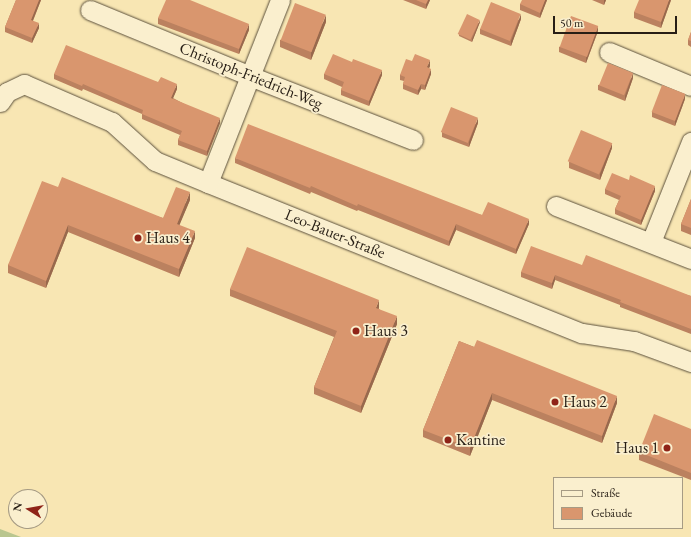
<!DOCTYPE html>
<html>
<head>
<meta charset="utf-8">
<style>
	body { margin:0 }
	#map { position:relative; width:691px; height:537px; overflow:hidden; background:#f8e6b3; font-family:"EB Garamond",serif }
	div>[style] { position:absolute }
	.green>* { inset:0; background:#b9c68f }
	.roads { filter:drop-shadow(0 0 1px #5b503c) drop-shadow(0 0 1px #5b503c) }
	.minor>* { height:19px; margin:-9.5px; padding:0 9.5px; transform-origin:9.5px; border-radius:9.5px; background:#faefce }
	.wall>* { inset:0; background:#bb815f }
	.shaded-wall>* { inset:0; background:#98694d }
	.building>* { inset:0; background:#d9966e; transform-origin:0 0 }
	.dots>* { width:11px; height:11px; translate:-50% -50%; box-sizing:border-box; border:2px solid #faefce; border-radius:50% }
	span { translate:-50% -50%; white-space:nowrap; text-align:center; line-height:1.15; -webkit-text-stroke:3.5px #faefce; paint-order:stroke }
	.street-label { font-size:16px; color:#271e15 }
	.poi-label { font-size:16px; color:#271e15 }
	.left { translate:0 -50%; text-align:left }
	.right { translate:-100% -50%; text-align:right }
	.legend { position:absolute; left:553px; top:477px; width:130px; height:52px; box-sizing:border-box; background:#faefce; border:1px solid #a69b84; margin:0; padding:5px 7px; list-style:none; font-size:12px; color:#271e15 }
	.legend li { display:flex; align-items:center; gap:8px; height:20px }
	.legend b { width:20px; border:1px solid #a69b84 }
	.north { position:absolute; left:8px; top:489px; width:40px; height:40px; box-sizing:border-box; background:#faefce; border:1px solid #a69b84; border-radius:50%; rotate:281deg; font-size:11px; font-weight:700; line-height:16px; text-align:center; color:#271e15 }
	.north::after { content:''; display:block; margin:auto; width:14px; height:18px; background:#8f2418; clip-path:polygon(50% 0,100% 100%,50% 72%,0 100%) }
	.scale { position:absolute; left:553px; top:16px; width:124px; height:18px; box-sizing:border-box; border:2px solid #271e15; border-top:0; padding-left:5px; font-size:12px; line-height:14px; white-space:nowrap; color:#271e15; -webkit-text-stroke:3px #faefce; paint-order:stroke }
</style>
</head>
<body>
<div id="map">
	<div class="green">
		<div style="clip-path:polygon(0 529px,21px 537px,0 537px)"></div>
	</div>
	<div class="roads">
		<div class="minor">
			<div style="left:90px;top:10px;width:173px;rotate:22.4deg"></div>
			<div style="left:250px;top:76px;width:175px;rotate:21.4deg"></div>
			<div style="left:609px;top:52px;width:89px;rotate:22.5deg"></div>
			<div style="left:0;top:102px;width:12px;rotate:-55deg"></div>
			<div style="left:7px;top:92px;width:19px;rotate:-25deg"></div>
			<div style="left:24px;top:84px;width:96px;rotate:23.4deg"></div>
			<div style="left:112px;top:122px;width:58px;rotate:42.2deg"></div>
			<div style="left:155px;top:161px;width:57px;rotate:22.5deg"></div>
			<div style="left:208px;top:183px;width:403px;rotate:21.9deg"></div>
			<div style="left:582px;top:333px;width:53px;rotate:8.7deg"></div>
			<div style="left:634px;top:341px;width:61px;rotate:20.2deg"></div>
			<div style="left:208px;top:183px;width:197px;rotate:-68.5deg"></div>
			<div style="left:556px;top:206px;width:145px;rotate:21.4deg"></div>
			<div style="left:651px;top:242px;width:108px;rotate:-68.2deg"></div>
		</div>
	</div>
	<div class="wall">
		<div style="clip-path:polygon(16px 0,41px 0,33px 21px,39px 28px,32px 43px,5px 32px,5px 27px)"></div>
		<div style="clip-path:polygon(403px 0,430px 0,426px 9px)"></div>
		<div style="clip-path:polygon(547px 0,540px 18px,520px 10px,520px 4px)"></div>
		<div style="clip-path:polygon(592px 0,606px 0,604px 5px)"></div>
		<div style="clip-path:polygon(671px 0,661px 28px,634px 18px,634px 12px)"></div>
		<div style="clip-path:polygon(158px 18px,249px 30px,239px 54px,158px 24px)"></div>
		<div style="clip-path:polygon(521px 19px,511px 46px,480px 34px,480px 29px)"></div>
		<div style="clip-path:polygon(326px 22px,311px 60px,280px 47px,280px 40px)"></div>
		<div style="clip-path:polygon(480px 22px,472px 42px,459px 36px,459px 34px)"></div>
		<div style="clip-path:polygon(598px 31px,586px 63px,559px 52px,559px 47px)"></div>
		<div style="clip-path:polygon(691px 32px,691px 47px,688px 45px,688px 40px)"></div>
		<div style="clip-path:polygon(412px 61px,430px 66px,429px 68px,431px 74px,425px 90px,421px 89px,418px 95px,403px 89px,403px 84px,404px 81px,400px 80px,400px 75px)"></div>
		<div style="clip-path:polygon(54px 74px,158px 82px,177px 89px,173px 98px,220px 123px,207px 156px,178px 145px,178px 140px,180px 135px,142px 119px,142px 114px,83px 89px,82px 91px,54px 79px)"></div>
		<div style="clip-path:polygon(324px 74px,382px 75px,369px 106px,341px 95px,341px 90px,342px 87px,324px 79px)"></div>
		<div style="clip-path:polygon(633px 78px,625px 101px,598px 90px,598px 85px)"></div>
		<div style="clip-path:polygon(685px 99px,675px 126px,652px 117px,652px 112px)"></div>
		<div style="clip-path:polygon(478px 123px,469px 147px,442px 137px,442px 132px)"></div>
		<div style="clip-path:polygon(612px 148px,600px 180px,569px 168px,569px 162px)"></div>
		<div style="clip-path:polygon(235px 158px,482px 215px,529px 224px,516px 254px,456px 230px,449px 246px,358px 210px,357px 211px,311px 192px,310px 194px,235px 163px)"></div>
		<div style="clip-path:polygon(58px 187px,163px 218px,190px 200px,179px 225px,195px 238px,179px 277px,68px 232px,46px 288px,8px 273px,8px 265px)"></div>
		<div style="clip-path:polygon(605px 189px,655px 191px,641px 225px,615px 214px,615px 209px,619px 200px,605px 194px)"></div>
		<div style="clip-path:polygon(691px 199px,691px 235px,681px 231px,681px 224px)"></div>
		<div style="clip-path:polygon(582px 265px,691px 296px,691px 334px,620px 307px,620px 305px,555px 280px,552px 289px,521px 277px,521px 272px)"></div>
		<div style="clip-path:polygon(230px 289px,379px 307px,379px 309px,397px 324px,361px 413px,314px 394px,314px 387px,334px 337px,230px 296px)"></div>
		<div style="clip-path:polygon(459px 341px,617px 403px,602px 443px,492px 400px,470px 456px,423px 437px,423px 430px)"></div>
		<div style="clip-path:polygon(691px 429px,691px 480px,639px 460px,639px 452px)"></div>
	</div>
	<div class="shaded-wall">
		<div style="clip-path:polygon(39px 0,41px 0,31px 25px,31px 20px)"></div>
		<div style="clip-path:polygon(428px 0,430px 0,426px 9px,426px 4px)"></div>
		<div style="clip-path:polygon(545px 0,547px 0,540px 18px,540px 13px)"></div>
		<div style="clip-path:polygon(604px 0,606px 0,604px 5px)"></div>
		<div style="clip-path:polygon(669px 0,671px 0,661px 28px,661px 22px)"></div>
		<div style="clip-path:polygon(521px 14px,521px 19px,511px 46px,511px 41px)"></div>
		<div style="clip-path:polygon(326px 15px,326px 22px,311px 60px,311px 52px)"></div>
		<div style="clip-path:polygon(480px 20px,480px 22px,472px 42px,472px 39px)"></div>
		<div style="clip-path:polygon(39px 23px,39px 28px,32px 43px,32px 38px)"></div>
		<div style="clip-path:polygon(249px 24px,249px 30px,239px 54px,239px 49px)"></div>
		<div style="clip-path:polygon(598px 26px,598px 31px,586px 63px,586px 58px)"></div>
		<div style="clip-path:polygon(430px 60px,430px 66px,427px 73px,427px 67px)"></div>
		<div style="clip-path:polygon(431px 69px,431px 74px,425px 90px,425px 85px)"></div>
		<div style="clip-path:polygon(382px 70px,382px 75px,369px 106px,369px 101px)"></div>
		<div style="clip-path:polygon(633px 73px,633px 78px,625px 101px,625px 96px)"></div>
		<div style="clip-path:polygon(177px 84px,177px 89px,171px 103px,171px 98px)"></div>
		<div style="clip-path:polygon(421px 84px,421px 89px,418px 95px,418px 90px)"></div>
		<div style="clip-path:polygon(685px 94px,685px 99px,675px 126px,675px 121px)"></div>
		<div style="clip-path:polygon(220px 118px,220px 123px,207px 156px,207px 151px)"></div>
		<div style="clip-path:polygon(478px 118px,478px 123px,469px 147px,469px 142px)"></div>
		<div style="clip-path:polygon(612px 143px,612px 148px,600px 180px,600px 174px)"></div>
		<div style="clip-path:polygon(655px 186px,655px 191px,641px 225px,641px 220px)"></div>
		<div style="clip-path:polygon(190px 192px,190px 200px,177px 231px,177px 224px)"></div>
		<div style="clip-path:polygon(529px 219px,529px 224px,516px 254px,516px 249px)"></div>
		<div style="clip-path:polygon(456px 224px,456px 230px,449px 246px,449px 241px)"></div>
		<div style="clip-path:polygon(68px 225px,68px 232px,46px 288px,46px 281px)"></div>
		<div style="clip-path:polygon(195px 231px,195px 238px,179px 277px,179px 269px)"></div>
		<div style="clip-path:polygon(555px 275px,555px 280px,552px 289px,552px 283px)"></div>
		<div style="clip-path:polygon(379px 300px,379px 307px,376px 315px,376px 308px)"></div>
		<div style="clip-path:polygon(397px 316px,397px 324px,361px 413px,361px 406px)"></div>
		<div style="clip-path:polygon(492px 393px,492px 400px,470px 456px,470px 448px)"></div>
		<div style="clip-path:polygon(617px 396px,617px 403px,602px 443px,602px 436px)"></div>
	</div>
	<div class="building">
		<div style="clip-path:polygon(16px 0,39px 0,31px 20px,39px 23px,32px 38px,5px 27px)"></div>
		<div style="clip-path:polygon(166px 0,190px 0,249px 24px,239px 49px,158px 18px)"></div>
		<div style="clip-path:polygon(416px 0,428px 0,426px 4px)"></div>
		<div style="clip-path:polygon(522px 0,545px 0,540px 13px,520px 4px)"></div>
		<div style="clip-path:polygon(639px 0,669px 0,661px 22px,634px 12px)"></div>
		<div style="left:491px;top:2px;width:32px;height:29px;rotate:22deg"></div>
		<div style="left:295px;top:3px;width:33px;height:40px;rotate:21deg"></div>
		<div style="left:467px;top:14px;width:14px;height:22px;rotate:25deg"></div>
		<div style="left:571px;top:16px;width:29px;height:33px;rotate:20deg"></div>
		<div style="clip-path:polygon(691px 32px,691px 41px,688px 40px)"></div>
		<div style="clip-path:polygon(66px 45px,158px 82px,161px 77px,177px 84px,171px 98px,220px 118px,207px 151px,178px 140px,182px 131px,142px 114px,143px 110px,83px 84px,82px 86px,54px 74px)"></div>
		<div style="clip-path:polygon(333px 54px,352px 62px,353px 59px,382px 70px,369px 101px,341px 90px,344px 82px,324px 74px)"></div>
		<div style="clip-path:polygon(415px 54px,430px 60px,427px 67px,431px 69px,425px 85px,421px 84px,418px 90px,403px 84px,405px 77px,400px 75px,406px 59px,412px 61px)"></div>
		<div style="left:608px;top:63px;width:27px;height:24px;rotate:22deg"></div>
		<div style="left:662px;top:85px;width:25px;height:29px;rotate:21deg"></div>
		<div style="left:451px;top:107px;width:29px;height:27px;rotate:22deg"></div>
		<div style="clip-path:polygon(248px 124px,482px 215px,488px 202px,529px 219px,516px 249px,456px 224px,449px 241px,358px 204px,357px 206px,311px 186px,310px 188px,235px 158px)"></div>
		<div style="left:581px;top:130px;width:34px;height:34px;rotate:23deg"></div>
		<div style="clip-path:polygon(612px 173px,629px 180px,630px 175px,655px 186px,641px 220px,615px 209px,621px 196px,605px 189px)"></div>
		<div style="clip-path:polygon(62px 177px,163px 218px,176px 187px,190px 192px,177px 224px,195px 231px,179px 269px,68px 225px,46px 281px,8px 265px,42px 181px,58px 187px)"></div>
		<div style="clip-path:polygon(691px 199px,691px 228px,681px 224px)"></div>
		<div style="clip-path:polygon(531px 246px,582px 265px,586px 255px,691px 296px,691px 329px,620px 302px,621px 300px,555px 275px,552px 283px,521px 272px)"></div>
		<div style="clip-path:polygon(247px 247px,379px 300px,376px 308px,397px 316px,361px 406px,314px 387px,337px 331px,230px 289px)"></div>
		<div style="clip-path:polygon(477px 340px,617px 396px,602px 436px,492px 393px,470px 448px,423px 430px,459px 341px,474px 347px)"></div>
		<div style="clip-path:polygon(654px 414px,691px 429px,691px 473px,639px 452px)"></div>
	</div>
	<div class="dots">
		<div style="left:138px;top:238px;background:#8f2418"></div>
		<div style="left:356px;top:331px;background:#8f2418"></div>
		<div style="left:555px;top:402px;background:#8f2418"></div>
		<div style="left:448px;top:440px;background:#8f2418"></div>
		<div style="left:667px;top:448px;background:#8f2418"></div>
	</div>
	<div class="street-label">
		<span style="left:251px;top:76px;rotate:22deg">Christoph-Friedrich-Weg</span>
		<span style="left:335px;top:234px;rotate:22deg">Leo-Bauer-Straße</span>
	</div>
	<div class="poi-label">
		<span class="left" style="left:146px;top:238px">Haus 4</span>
		<span class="left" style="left:364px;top:331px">Haus 3</span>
		<span class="left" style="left:563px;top:402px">Haus 2</span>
		<span class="left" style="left:456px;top:440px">Kantine</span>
		<span class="right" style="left:659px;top:448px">Haus 1</span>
	</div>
	<ul class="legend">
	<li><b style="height:5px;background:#faefce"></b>Straße</li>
	<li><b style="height:11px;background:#d9966e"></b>Gebäude</li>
	</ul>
	<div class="north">N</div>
	<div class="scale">50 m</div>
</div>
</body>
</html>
